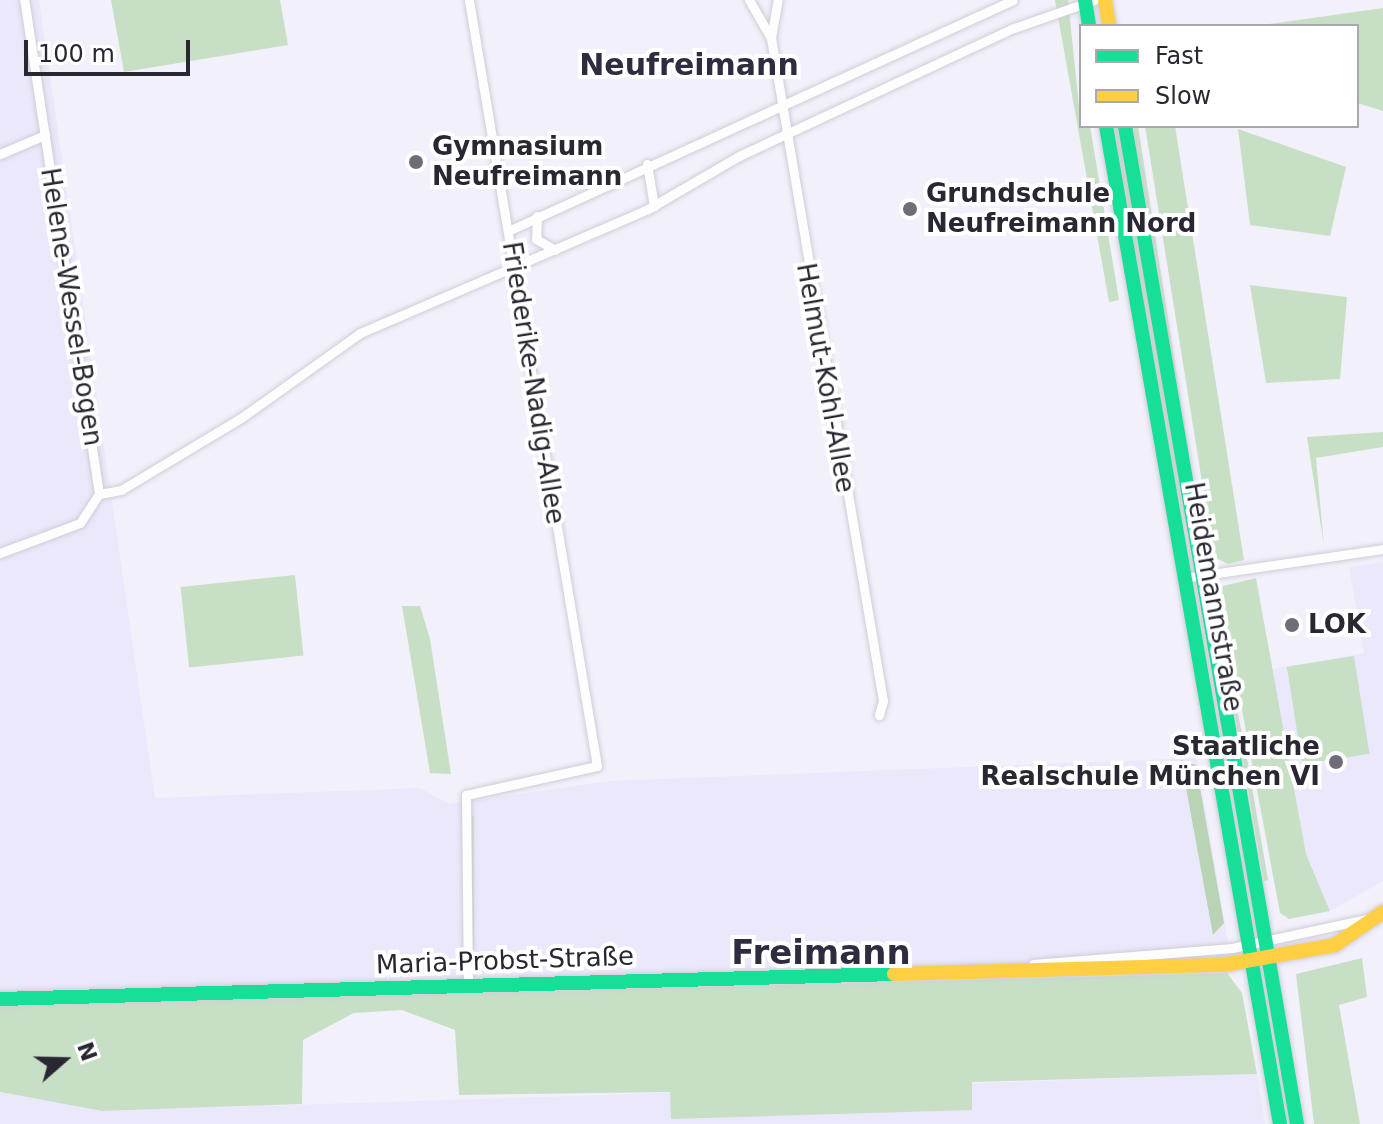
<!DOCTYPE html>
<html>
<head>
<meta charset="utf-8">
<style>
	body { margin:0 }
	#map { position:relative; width:1383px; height:1124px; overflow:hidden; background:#f2f0fa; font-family:"DejaVu Sans",sans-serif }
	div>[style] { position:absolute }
	.built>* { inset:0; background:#ebe8fc }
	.green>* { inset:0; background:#c7e0c5; transform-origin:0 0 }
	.forest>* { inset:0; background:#b8d4b4 }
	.roads { filter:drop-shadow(0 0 2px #cfcdd6) drop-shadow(0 0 2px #cfcdd6) }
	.street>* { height:9px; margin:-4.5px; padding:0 4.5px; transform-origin:4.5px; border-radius:4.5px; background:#fdfdfe }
	.fast>* { height:14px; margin:-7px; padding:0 7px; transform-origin:7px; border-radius:7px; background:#16e098 }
	.slow>* { height:14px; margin:-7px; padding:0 7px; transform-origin:7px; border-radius:7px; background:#ffcf43 }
	.dots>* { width:22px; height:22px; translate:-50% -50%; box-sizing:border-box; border:4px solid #fff; border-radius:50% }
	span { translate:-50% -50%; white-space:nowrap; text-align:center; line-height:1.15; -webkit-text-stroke:8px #fff; paint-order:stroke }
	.poi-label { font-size:26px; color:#292832; font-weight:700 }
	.left { translate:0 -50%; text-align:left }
	.right { translate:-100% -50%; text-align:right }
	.street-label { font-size:26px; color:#292832 }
	.quarter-label { font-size:30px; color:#302c40; font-weight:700 }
	.district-label { font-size:34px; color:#302c40; font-weight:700 }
	.legend { position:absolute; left:1079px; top:24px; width:280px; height:104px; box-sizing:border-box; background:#fff; border:2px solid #a9a9ad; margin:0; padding:10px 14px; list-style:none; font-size:24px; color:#292832 }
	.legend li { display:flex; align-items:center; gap:16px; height:40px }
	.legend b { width:40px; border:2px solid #a9a9ad }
	.north { position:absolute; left:24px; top:1020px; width:80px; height:80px; -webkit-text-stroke:6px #fff; paint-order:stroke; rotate:70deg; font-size:22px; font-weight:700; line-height:32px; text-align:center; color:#292832 }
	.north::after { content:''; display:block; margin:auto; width:28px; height:36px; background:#292832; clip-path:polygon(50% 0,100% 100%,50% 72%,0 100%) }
	.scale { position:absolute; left:24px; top:40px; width:166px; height:36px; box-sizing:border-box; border:4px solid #292832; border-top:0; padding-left:10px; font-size:24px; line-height:28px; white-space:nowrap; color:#292832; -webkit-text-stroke:6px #fff; paint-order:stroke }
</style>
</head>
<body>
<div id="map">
	<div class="built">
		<div style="clip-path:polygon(0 0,39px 0,155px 798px,420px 788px,449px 804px,610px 781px,1197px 758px,1233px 973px,0 1006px)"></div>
		<div style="clip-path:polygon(1383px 562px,1383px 881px,1330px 911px,1306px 854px,1272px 669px,1364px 653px,1349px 567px)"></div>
		<div style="clip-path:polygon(1257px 1074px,1265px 1124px,0 1124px,0 1092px,102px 1111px)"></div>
	</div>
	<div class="green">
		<div style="clip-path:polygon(111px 0,280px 0,288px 45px,124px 72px)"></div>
		<div style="clip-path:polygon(1055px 0,1068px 0,1081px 126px,1090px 126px,1119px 300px,1109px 302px)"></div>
		<div style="clip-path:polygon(1383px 8px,1383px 111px,1357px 103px,1357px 26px,1255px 26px)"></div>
		<div style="clip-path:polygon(1112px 126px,1119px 126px,1192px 547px,1167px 450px)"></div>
		<div style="clip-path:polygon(1134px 126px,1138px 126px,1198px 512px,1133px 141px)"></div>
		<div style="clip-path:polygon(1145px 126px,1175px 126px,1244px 560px,1228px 564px,1214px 557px)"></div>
		<div style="clip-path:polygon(1238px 129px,1346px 167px,1330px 236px,1250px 225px)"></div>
		<div style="clip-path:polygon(1250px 285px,1347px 297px,1340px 379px,1266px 383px)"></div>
		<div style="clip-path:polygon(1383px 432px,1383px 447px,1316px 458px,1324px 546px,1307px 437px)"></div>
		<div style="left:295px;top:575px;width:81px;height:115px;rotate:84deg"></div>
		<div style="clip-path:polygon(1256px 578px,1306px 854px,1330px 911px,1289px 919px,1280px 913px,1219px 587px)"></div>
		<div style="clip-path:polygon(1216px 605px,1248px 764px,1268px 880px,1264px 881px)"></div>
		<div style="clip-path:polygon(402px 606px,420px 606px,430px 639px,451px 774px,430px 773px)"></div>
		<div style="left:1354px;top:656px;width:99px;height:68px;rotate:81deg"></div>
		<div style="left:467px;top:816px;width:7px;height:145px"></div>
		<div style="clip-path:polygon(1362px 958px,1367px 997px,1339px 1005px,1360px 1124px,1314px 1124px,1296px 974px)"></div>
		<div style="clip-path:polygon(1227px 973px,1242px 993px,1257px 1074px,972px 1082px,972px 1110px,671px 1119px,670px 1092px,459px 1095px,455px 1030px,402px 1010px,354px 1013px,303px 1040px,302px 1104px,102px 1111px,0 1092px,0 1006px)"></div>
	</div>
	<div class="forest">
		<div style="clip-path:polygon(1181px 760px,1196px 765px,1224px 923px,1213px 935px)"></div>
	</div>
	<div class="roads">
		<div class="street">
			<div style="left:749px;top:0;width:44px;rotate:59.9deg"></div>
			<div style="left:771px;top:38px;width:672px;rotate:80.41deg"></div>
			<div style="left:883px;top:701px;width:15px;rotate:106deg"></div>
			<div style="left:771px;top:38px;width:39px;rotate:-80deg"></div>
			<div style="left:0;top:154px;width:49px;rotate:-22.9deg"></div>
			<div style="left:647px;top:164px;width:43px;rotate:80.5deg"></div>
			<div style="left:537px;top:216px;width:23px;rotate:92deg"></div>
			<div style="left:536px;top:239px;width:22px;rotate:30deg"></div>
			<div style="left:508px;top:231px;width:555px;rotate:-24.58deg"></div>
			<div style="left:99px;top:494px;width:22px;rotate:-10deg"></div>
			<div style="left:121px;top:490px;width:140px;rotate:-31deg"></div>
			<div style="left:241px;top:418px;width:146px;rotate:-35.5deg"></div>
			<div style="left:360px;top:333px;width:314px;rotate:-23.3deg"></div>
			<div style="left:648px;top:209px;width:105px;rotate:-30.2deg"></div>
			<div style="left:739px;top:156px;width:303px;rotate:-25deg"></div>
			<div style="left:1014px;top:28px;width:85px;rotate:-19.3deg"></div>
			<div style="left:0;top:553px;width:85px;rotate:-20.6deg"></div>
			<div style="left:80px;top:523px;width:35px;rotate:-57deg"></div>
			<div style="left:99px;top:494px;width:500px;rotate:-98.6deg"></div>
			<div style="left:1184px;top:578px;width:201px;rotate:-8.3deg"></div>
			<div style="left:1033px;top:964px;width:200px;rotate:-4.6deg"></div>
			<div style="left:1232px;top:948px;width:137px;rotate:-12.2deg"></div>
			<div style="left:468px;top:986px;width:191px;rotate:-90.6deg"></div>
			<div style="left:466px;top:795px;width:134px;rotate:-12.5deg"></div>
			<div style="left:597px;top:766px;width:777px;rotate:-99.49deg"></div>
		</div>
		<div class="fast">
			<div style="left:1085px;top:0;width:26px;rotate:81deg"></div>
			<div style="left:1106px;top:126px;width:1013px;rotate:80.11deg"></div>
			<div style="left:1125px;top:126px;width:1013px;rotate:80.22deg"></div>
			<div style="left:0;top:999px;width:894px;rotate:-1.6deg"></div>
		</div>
		<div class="slow">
			<div style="left:1105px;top:0;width:26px;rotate:81deg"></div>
			<div style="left:894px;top:974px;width:329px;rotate:-1.6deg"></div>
			<div style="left:1223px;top:965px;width:114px;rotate:-10.1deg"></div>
			<div style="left:1335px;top:945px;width:58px;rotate:-34.5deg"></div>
		</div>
	</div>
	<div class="dots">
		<div style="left:416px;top:162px;background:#6f6e78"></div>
		<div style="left:910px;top:209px;background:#6f6e78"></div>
		<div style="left:1292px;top:625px;background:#6f6e78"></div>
		<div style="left:1336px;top:762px;background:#6f6e78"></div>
	</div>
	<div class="poi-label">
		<span class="left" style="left:432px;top:162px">Gymnasium<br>Neufreimann</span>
		<span class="left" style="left:926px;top:209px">Grundschule<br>Neufreimann Nord</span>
		<span class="left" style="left:1308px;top:625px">LOK</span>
		<span class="right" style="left:1320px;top:762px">Staatliche<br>Realschule München VI</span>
	</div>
	<div class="street-label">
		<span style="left:71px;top:307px;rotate:81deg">Helene-Wessel-Bogen</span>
		<span style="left:825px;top:378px;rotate:80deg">Helmut-Kohl-Allee</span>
		<span style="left:533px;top:383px;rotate:81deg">Friederike-Nadig-Allee</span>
		<span style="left:1213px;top:597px;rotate:80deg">Heidemannstraße</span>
		<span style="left:505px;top:961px;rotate:-2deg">Maria-Probst-Straße</span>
	</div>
	<div class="quarter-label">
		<span style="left:689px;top:65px">Neufreimann</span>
	</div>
	<div class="district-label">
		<span style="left:821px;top:953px">Freimann</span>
	</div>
	<ul class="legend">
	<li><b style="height:10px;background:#16e098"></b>Fast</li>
	<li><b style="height:10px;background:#ffcf43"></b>Slow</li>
	</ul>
	<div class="north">N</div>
	<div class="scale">100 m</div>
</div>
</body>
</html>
